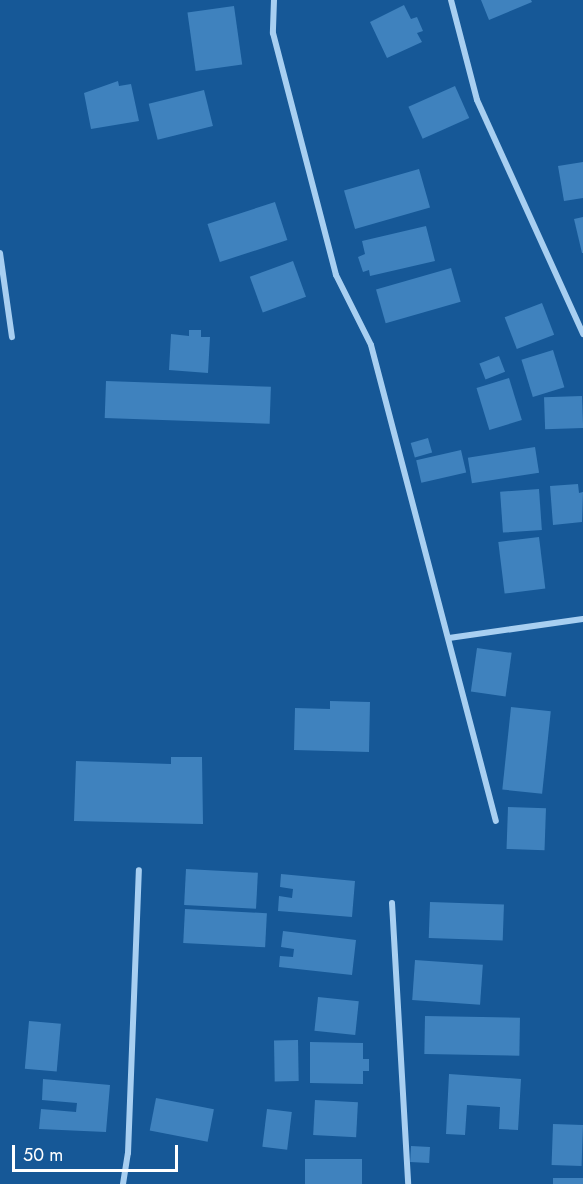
<!DOCTYPE html>
<html>
<head>
<meta charset="utf-8">
<style>
	body { margin:0 }
	#map { position:relative; width:583px; height:1184px; overflow:hidden; background:#165897; font-family:Jost,sans-serif }
	div>[style] { position:absolute }
	.building>* { inset:0; background:#3f82be; transform-origin:0 0 }
	.street>* { height:6px; margin:-3px; padding:0 3px; transform-origin:3px; border-radius:3px; background:#a8cff1 }
	span { translate:-50% -50%; white-space:nowrap; text-align:center; line-height:1.15; -webkit-text-stroke:4.5px #165897; paint-order:stroke }
	.scale { position:absolute; left:12px; top:1145px; width:166px; height:27px; box-sizing:border-box; border:3px solid #fff; border-top:0; padding-left:8px; font-size:18px; line-height:21px; white-space:nowrap; color:#fff; -webkit-text-stroke:4px #165897; paint-order:stroke }
</style>
</head>
<body>
<div id="map">
	<div class="building">
		<div style="clip-path:polygon(481px 0,531px 0,532px 2px,489px 20px)"></div>
		<div style="clip-path:polygon(404px 5px,411px 19px,417px 17px,423px 31px,417px 33px,422px 42px,387px 58px,370px 22px)"></div>
		<div style="left:234px;top:6px;width:59px;height:47px;rotate:82deg"></div>
		<div style="clip-path:polygon(118px 81px,119px 86px,131px 84px,139px 121px,91px 129px,84px 93px)"></div>
		<div style="left:455px;top:86px;width:35px;height:51px;rotate:66deg"></div>
		<div style="left:204px;top:90px;width:37px;height:57px;rotate:76deg"></div>
		<div style="clip-path:polygon(583px 162px,583px 198px,564px 201px,558px 166px)"></div>
		<div style="left:419px;top:169px;width:40px;height:78px;rotate:74deg"></div>
		<div style="left:275px;top:202px;width:40px;height:71px;rotate:72deg"></div>
		<div style="clip-path:polygon(583px 217px,583px 253px,582px 253px,574px 219px)"></div>
		<div style="clip-path:polygon(426px 226px,435px 261px,370px 276px,369px 270px,363px 272px,358px 257px,365px 254px,362px 241px)"></div>
		<div style="left:293px;top:261px;width:38px;height:46px;rotate:70deg"></div>
		<div style="left:451px;top:268px;width:35px;height:78px;rotate:74deg"></div>
		<div style="left:542px;top:303px;width:34px;height:40px;rotate:69deg"></div>
		<div style="clip-path:polygon(189px 330px,201px 330px,201px 337px,210px 337px,208px 373px,169px 370px,171px 334px,189px 336px)"></div>
		<div style="left:553px;top:350px;width:39px;height:33px;rotate:73deg"></div>
		<div style="left:499px;top:356px;width:17px;height:21px;rotate:69deg"></div>
		<div style="left:509px;top:378px;width:44px;height:34px;rotate:73deg"></div>
		<div style="left:106px;top:381px;width:165px;height:37px;rotate:2deg"></div>
		<div style="left:582px;top:396px;width:32px;height:38px;rotate:88deg"></div>
		<div style="left:428px;top:438px;width:15px;height:18px;rotate:74deg"></div>
		<div style="left:535px;top:447px;width:26px;height:68px;rotate:81deg"></div>
		<div style="left:461px;top:450px;width:23px;height:46px;rotate:77deg"></div>
		<div style="clip-path:polygon(578px 484px,579px 493px,583px 492px,582px 522px,553px 525px,550px 486px)"></div>
		<div style="left:539px;top:489px;width:41px;height:39px;rotate:86deg"></div>
		<div style="left:539px;top:537px;width:52px;height:41px;rotate:83deg"></div>
		<div style="left:477px;top:648px;width:35px;height:44px;rotate:8deg"></div>
		<div style="clip-path:polygon(330px 701px,370px 702px,369px 752px,294px 750px,295px 708px,330px 709px)"></div>
		<div style="left:511px;top:707px;width:40px;height:83px;rotate:6deg"></div>
		<div style="clip-path:polygon(171px 757px,202px 757px,203px 824px,74px 821px,76px 761px,171px 764px)"></div>
		<div style="left:508px;top:807px;width:38px;height:42px;rotate:2deg"></div>
		<div style="left:186px;top:869px;width:72px;height:36px;rotate:3deg"></div>
		<div style="clip-path:polygon(281px 874px,355px 881px,352px 917px,278px 911px,279px 896px,292px 898px,293px 889px,280px 887px)"></div>
		<div style="left:430px;top:902px;width:74px;height:36px;rotate:2deg"></div>
		<div style="left:185px;top:909px;width:82px;height:34px;rotate:3deg"></div>
		<div style="clip-path:polygon(283px 931px,356px 940px,352px 975px,279px 967px,280px 956px,293px 957px,294px 949px,281px 947px)"></div>
		<div style="left:415px;top:960px;width:68px;height:40px;rotate:4deg"></div>
		<div style="left:318px;top:997px;width:41px;height:34px;rotate:6deg"></div>
		<div style="left:425px;top:1016px;width:95px;height:38px;rotate:1deg"></div>
		<div style="left:29px;top:1021px;width:32px;height:48px;rotate:5deg"></div>
		<div style="left:298px;top:1040px;width:41px;height:24px;rotate:89deg"></div>
		<div style="clip-path:polygon(310px 1042px,363px 1043px,363px 1059px,369px 1059px,369px 1071px,363px 1071px,363px 1084px,310px 1083px)"></div>
		<div style="clip-path:polygon(449px 1074px,521px 1079px,518px 1130px,499px 1129px,500px 1107px,467px 1105px,465px 1135px,446px 1134px)"></div>
		<div style="clip-path:polygon(43px 1079px,110px 1085px,106px 1132px,39px 1129px,41px 1109px,76px 1112px,77px 1103px,42px 1100px)"></div>
		<div style="left:156px;top:1098px;width:59px;height:33px;rotate:11deg"></div>
		<div style="left:315px;top:1100px;width:43px;height:35px;rotate:3deg"></div>
		<div style="left:267px;top:1109px;width:25px;height:38px;rotate:7deg"></div>
		<div style="left:553px;top:1124px;width:30px;height:41px;rotate:2deg"></div>
		<div style="left:411px;top:1146px;width:19px;height:16px;rotate:3deg"></div>
		<div style="left:362px;top:1159px;width:25px;height:57px;rotate:90deg"></div>
		<div style="left:553px;top:1178px;width:30px;height:6px"></div>
	</div>
	<div class="street">
		<div style="left:274px;top:0;width:33px;rotate:92deg"></div>
		<div style="left:273px;top:33px;width:250px;rotate:75.4deg"></div>
		<div style="left:336px;top:275px;width:78px;rotate:63.4deg"></div>
		<div style="left:371px;top:345px;width:492px;rotate:75.3deg"></div>
		<div style="left:451px;top:0;width:103px;rotate:75.4deg"></div>
		<div style="left:477px;top:100px;width:257px;rotate:65.6deg"></div>
		<div style="left:0;top:253px;width:85px;rotate:81.9deg"></div>
		<div style="left:449px;top:638px;width:135px;rotate:-8.1deg"></div>
		<div style="left:392px;top:903px;width:281px;rotate:86.7deg"></div>
		<div style="left:123px;top:1184px;width:31px;rotate:-81deg"></div>
		<div style="left:128px;top:1153px;width:283px;rotate:-87.8deg"></div>
	</div>
	<div class="scale">50 m</div>
</div>
</body>
</html>
